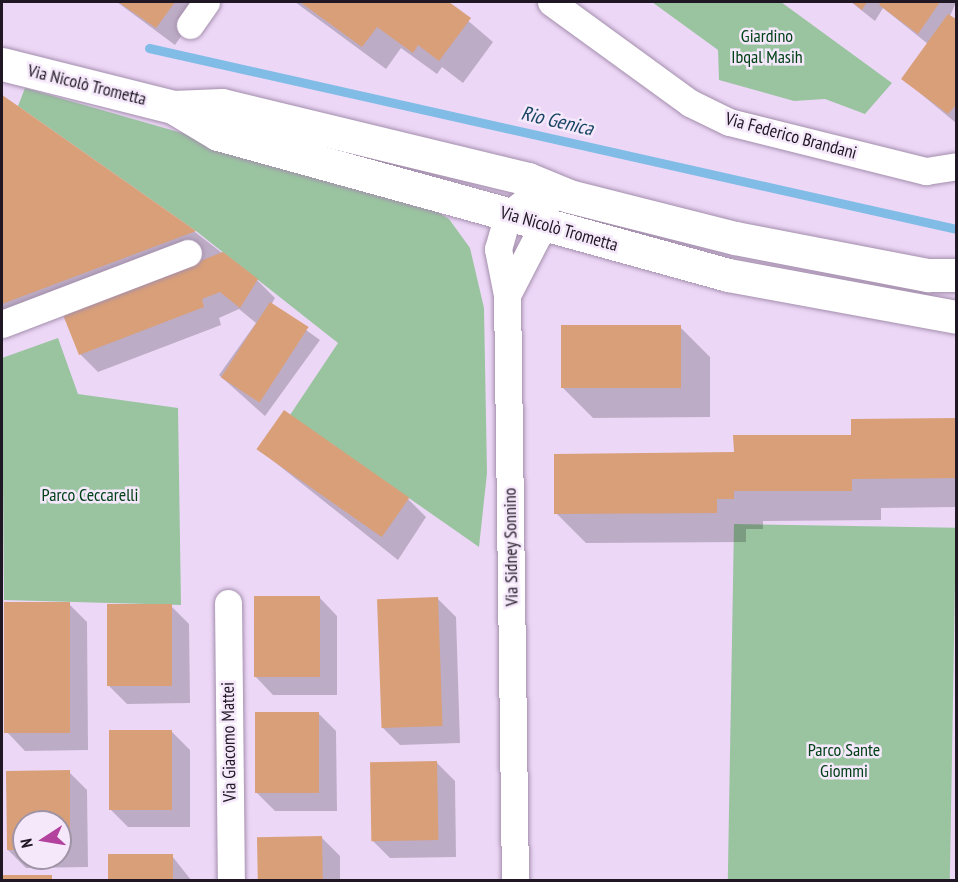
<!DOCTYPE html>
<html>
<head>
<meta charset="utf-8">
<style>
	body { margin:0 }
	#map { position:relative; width:958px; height:882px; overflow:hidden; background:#edd7f7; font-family:"PT Sans Narrow",sans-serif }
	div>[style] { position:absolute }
	.green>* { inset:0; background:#9ac4a0; transform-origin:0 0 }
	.shadow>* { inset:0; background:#0003; transform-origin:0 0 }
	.stream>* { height:9px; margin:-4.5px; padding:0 4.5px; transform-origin:4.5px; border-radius:4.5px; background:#80bce6 }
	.building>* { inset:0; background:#d99f78; transform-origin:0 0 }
	.roads { filter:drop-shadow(0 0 2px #a38eac) drop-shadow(0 0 2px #a38eac) }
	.minor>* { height:27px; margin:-13.5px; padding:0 13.5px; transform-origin:13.5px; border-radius:13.5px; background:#fff }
	.tertiary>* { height:33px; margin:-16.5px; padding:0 16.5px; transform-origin:16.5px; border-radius:16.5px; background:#fff }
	span { translate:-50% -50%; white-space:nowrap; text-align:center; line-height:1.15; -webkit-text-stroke:5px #f5e8fb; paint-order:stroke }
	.park-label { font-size:18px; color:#014116 }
	.street-label { font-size:18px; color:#1f1723 }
	.water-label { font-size:20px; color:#174563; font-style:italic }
	.frame { position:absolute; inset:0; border:3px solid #1f1723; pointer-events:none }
	.north { position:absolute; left:12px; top:810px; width:60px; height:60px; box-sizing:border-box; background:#f5e8fb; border:2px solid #9f94a5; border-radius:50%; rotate:258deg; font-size:16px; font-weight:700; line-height:24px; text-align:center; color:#1f1723 }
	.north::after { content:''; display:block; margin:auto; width:21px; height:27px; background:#b2429e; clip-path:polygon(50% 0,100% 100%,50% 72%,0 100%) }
</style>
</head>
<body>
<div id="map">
	<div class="green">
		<div style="clip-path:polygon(652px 2px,781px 2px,892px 83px,865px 114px,825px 99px,794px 101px,719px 80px,718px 50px)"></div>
		<div style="clip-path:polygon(25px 88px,422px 202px,449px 219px,470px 248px,484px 308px,487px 473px,479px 547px,290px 415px,338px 343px,196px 231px,18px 106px)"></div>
		<div style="clip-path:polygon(58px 338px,78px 394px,178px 408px,181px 605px,4px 600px,2px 358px)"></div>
		<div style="left:734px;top:524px;width:222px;height:356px;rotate:1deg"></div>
	</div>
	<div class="shadow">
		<div style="clip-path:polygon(117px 2px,205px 2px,175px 45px)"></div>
		<div style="clip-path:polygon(295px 2px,446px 2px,493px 42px,463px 83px,442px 67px,437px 74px,401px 48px,386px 69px)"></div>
		<div style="clip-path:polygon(851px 2px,956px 2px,950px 16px,956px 21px,956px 123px,903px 79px,928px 44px,883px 8px,875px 21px)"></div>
		<div style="clip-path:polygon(2px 97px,195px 232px,257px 280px,275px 298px,271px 305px,320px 340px,265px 416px,219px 375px,256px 323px,239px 309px,219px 318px,221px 325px,98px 372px,80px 354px,152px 282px,2px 335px)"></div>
		<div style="clip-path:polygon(680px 327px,710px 357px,710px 417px,593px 418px,563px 388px)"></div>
		<div style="clip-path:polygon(956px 419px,956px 507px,881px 508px,881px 520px,763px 521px,763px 529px,746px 529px,746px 542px,586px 543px,556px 513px,735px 454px,853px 436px,852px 420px)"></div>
		<div style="clip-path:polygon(257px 448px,408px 499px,426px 517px,398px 560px)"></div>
		<div style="clip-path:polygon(319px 597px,337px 616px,337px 695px,273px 695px,255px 676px)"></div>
		<div style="clip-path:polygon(438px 599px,456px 617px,460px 743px,400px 745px,382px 727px)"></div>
		<div style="clip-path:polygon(69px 604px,87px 622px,88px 750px,25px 751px,7px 732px)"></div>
		<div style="clip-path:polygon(171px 606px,189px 624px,190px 703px,127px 704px,109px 686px)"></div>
		<div style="clip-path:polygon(318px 713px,336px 731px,337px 811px,275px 811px,257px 793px)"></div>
		<div style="clip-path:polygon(172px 732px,190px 750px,190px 827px,128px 827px,110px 809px)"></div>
		<div style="clip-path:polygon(437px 763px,455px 781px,456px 857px,390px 858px,372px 840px)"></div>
		<div style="clip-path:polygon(evenodd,8px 772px,69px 772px,87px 790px,88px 867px,26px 868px,8px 850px,8px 772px,24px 822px,60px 822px,60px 858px,24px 858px,24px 822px)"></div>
		<div style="clip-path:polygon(259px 838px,322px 838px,340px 856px,340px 880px,259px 880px)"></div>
		<div style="clip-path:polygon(110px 856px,172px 856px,191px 880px,110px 880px)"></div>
		<div style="left:2px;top:876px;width:49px;height:4px"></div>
	</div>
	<div class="stream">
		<div style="left:149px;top:48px;width:827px;rotate:12.64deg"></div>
	</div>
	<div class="building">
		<div style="clip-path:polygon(118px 2px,175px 2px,156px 28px)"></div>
		<div style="clip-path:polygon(300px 2px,449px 2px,471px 18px,439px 61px,418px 45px,413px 53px,377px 27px,362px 47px)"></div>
		<div style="clip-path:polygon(852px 2px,867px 2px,862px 10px)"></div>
		<div style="clip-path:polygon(881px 2px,940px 2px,918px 34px,879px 5px)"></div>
		<div style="clip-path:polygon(948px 14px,956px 19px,956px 105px,948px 114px,901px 79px)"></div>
		<div style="clip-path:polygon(2px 95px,18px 106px,196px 231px,2px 304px)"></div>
		<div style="clip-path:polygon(223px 252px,258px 279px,240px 308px,220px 292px,202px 299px,204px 307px,79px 355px,63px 315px)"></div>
		<div style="left:270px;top:302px;width:46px;height:90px;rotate:33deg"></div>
		<div style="left:681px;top:325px;width:63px;height:120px;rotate:90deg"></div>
		<div style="left:284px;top:410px;width:153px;height:48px;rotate:35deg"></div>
		<div style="clip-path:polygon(956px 418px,956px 478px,852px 479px,852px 491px,734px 491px,734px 499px,717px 499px,717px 513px,554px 514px,554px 454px,734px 452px,733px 435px,851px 435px,851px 419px)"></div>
		<div style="left:254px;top:596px;width:66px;height:81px"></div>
		<div style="left:438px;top:597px;width:129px;height:61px;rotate:88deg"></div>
		<div style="left:4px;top:602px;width:66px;height:131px"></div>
		<div style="left:172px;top:604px;width:82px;height:65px;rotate:90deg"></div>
		<div style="left:255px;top:712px;width:64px;height:81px"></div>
		<div style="left:109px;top:730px;width:63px;height:80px"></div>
		<div style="left:437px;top:761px;width:79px;height:67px;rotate:89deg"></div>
		<div style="clip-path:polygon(70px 770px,70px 850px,60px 850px,60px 822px,24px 822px,24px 850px,7px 850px,6px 771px)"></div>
		<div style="left:322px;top:836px;width:44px;height:65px;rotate:89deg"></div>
		<div style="left:108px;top:854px;width:65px;height:26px"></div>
		<div style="left:2px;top:875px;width:50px;height:5px"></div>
	</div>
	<div class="roads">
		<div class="minor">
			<div style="left:551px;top:2px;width:172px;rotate:36deg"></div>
			<div style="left:690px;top:103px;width:43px;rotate:26deg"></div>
			<div style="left:729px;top:122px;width:203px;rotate:14deg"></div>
			<div style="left:926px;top:171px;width:30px;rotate:-9deg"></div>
			<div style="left:190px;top:25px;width:28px;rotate:-55deg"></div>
			<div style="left:507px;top:295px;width:47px;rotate:-101.1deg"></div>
			<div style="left:498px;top:249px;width:35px;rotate:-74deg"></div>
			<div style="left:508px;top:215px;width:26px;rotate:-39deg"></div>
			<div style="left:528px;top:199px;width:41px;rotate:-4.2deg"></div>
			<div style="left:2px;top:324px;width:199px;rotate:-20.9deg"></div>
			<div style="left:228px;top:603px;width:277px;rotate:89.4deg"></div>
			<div style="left:515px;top:880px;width:585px;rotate:-90.78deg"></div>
			<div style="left:507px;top:295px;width:68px;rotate:-62.7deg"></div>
			<div style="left:538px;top:235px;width:14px;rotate:-39deg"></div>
		</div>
		<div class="tertiary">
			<div style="left:2px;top:64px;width:176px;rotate:14.1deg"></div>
			<div style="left:173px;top:107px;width:49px;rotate:-2.3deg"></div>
			<div style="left:222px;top:105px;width:315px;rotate:13.6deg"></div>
			<div style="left:528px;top:179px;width:44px;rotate:22.5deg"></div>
			<div style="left:569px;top:196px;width:171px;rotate:14.2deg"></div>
			<div style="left:735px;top:238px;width:197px;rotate:10.9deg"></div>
			<div style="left:928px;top:275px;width:28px"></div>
			<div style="left:173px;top:107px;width:52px;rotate:31deg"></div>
			<div style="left:218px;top:134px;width:529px;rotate:15.45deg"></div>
			<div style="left:728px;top:275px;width:232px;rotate:10.4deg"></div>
		</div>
	</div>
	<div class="park-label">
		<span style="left:767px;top:47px">Giardino<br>Ibqal Masih</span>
		<span style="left:90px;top:495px">Parco Ceccarelli</span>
		<span style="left:844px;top:761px">Parco Sante<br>Giommi</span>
	</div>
	<div class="street-label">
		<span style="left:87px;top:85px;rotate:14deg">Via Nicolò Trometta</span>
		<span style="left:791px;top:136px;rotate:15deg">Via Federico Brandani</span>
		<span style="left:559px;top:229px;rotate:16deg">Via Nicolò Trometta</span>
		<span style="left:511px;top:547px;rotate:-91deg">Via Sidney Sonnino</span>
		<span style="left:229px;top:742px;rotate:-91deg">Via Giacomo Mattei</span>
	</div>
	<div class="water-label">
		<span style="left:557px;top:121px;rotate:13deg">Rio Genica</span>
	</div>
	<div class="frame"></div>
	<div class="north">N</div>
</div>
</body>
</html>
